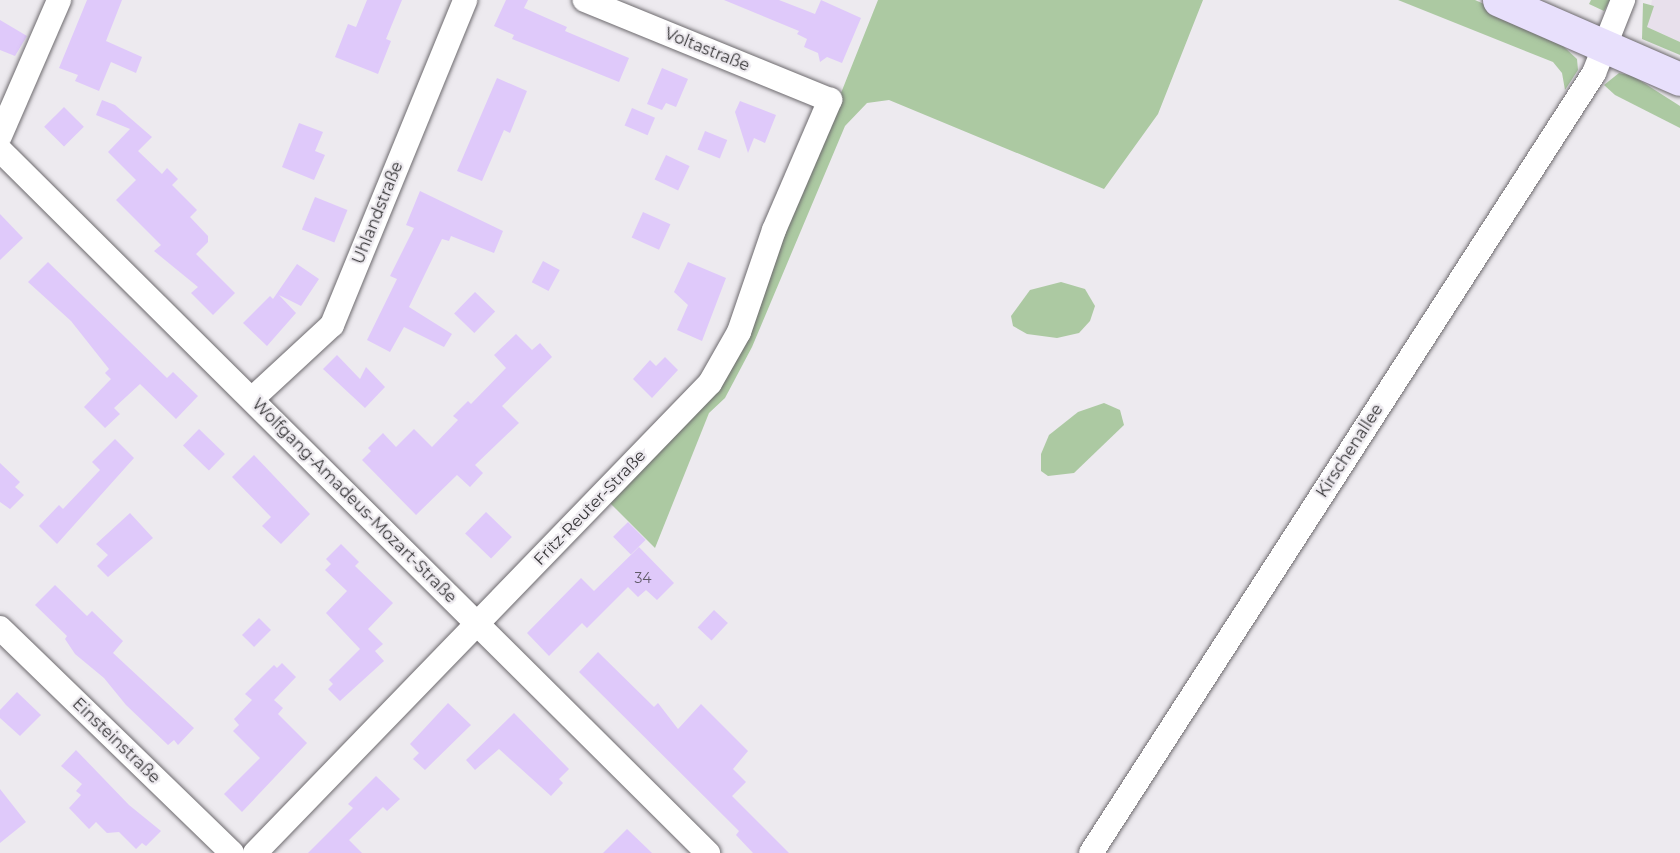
<!DOCTYPE html>
<html>
<head>
<meta charset="utf-8">
<style>
	body { margin:0 }
	#map { position:relative; width:1680px; height:853px; overflow:hidden; background:#edeaef; font-family:Montserrat,sans-serif }
	div>[style] { position:absolute }
	.built>* { inset:0; background:#e8e0ec }
	.green>* { inset:0; background:#acc9a2 }
	.building>* { inset:0; background:#dfc9fa; transform-origin:0 0 }
	.roads { filter:drop-shadow(0 0 2px #6d6a6e) drop-shadow(0 0 2px #6d6a6e) }
	.street>* { height:24px; margin:-12px; padding:0 12px; transform-origin:12px; border-radius:12px; background:#fff }
	.secondary>* { height:33px; margin:-16.5px; padding:0 16.5px; transform-origin:16.5px; border-radius:16.5px; background:#e8e0fc }
	span { translate:-50% -50%; white-space:nowrap; text-align:center; line-height:1.15; -webkit-text-stroke:4.5px #edeaef; paint-order:stroke }
	.number-label { font-size:14px; color:#605a68 }
	.number-label span { -webkit-text-stroke-width:0 }
	.street-label { font-size:16px; color:#363537 }
</style>
</head>
<body>
<div id="map">
	<div class="built">
		<div style="clip-path:polygon(1652px 0,1680px 0,1680px 42px,1647px 27px)"></div>
	</div>
	<div class="green">
		<div style="clip-path:polygon(878px 0,1203px 0,1158px 114px,1104px 189px,889px 100px,867px 103px,845px 126px,752px 347px,725px 398px,709px 413px,655px 548px,608px 501px,736px 357px)"></div>
		<div style="clip-path:polygon(1398px 0,1475px 0,1565px 40px,1564px 47px,1577px 59px,1578px 70px,1565px 90px,1562px 73px,1553px 62px)"></div>
		<div style="clip-path:polygon(1591px 0,1610px 0,1604px 11px,1589px 4px)"></div>
		<div style="clip-path:polygon(1643px 3px,1654px 6px,1647px 27px,1680px 42px,1680px 55px,1642px 39px)"></div>
		<div style="clip-path:polygon(1619px 73px,1633px 76px,1680px 106px,1680px 128px,1615px 95px,1604px 85px)"></div>
		<div style="clip-path:polygon(1061px 282px,1085px 289px,1095px 306px,1090px 321px,1079px 333px,1057px 338px,1027px 334px,1013px 326px,1011px 316px,1030px 290px)"></div>
		<div style="clip-path:polygon(1104px 403px,1120px 410px,1124px 425px,1074px 473px,1048px 476px,1041px 471px,1041px 454px,1049px 435px,1078px 412px)"></div>
	</div>
	<div class="building">
		<div style="clip-path:polygon(87px 0,122px 0,106px 41px,142px 57px,136px 73px,111px 62px,99px 91px,75px 81px,78px 75px,59px 68px)"></div>
		<div style="clip-path:polygon(367px 0,402px 0,386px 39px,391px 41px,378px 74px,335px 57px,348px 24px,356px 27px)"></div>
		<div style="clip-path:polygon(506px 0,528px 0,524px 8px,567px 27px,565px 31px,629px 58px,619px 82px,512px 39px,514px 35px,494px 26px)"></div>
		<div style="clip-path:polygon(724px 0,779px 0,815px 14px,821px 0,861px 18px,842px 63px,827px 57px,820px 62px,818px 53px,804px 47px,807px 39px,797px 34px,799px 31px)"></div>
		<div style="clip-path:polygon(0 20px,27px 36px,15px 56px,0 50px)"></div>
		<div style="clip-path:polygon(662px 68px,688px 79px,676px 107px,666px 103px,662px 110px,647px 104px)"></div>
		<div style="clip-path:polygon(497px 78px,527px 91px,510px 133px,504px 130px,482px 181px,457px 171px)"></div>
		<div style="clip-path:polygon(102px 100px,115px 105px,152px 137px,138px 151px,162px 174px,167px 168px,178px 179px,172px 185px,197px 210px,190px 217px,208px 236px,208px 242px,196px 254px,235px 293px,213px 315px,191px 293px,198px 287px,154px 251px,161px 245px,116px 200px,136px 180px,108px 152px,130px 129px,96px 115px)"></div>
		<div style="clip-path:polygon(740px 101px,776px 115px,765px 143px,754px 138px,748px 153px,735px 112px)"></div>
		<div style="left:64px;top:107px;width:28px;height:28px;rotate:45deg"></div>
		<div style="left:632px;top:108px;width:25px;height:19px;rotate:23deg"></div>
		<div style="clip-path:polygon(299px 123px,323px 132px,315px 151px,325px 155px,314px 180px,282px 167px)"></div>
		<div style="left:705px;top:131px;width:24px;height:20px;rotate:22deg"></div>
		<div style="left:666px;top:155px;width:26px;height:27px;rotate:25deg"></div>
		<div style="clip-path:polygon(420px 191px,503px 231px,494px 253px,451px 236px,449px 241px,442px 239px,409px 307px,452px 334px,444px 347px,404px 327px,390px 352px,367px 340px,397px 279px,390px 276px,414px 228px,406px 225px)"></div>
		<div style="left:315px;top:197px;width:35px;height:35px;rotate:22deg"></div>
		<div style="left:643px;top:212px;width:30px;height:28px;rotate:24deg"></div>
		<div style="clip-path:polygon(0 214px,23px 238px,0 260px)"></div>
		<div style="left:543px;top:261px;width:19px;height:24px;rotate:28deg"></div>
		<div style="clip-path:polygon(48px 262px,167px 378px,173px 372px,198px 396px,176px 419px,140px 384px,114px 408px,120px 414px,105px 428px,84px 407px,111px 379px,105px 373px,109px 369px,71px 321px,28px 282px)"></div>
		<div style="clip-path:polygon(688px 262px,726px 278px,702px 341px,677px 330px,688px 305px,674px 292px)"></div>
		<div style="clip-path:polygon(297px 264px,319px 279px,301px 306px,279px 295px,296px 313px,267px 346px,243px 323px,270px 296px,273px 299px)"></div>
		<div style="left:475px;top:292px;width:28px;height:30px;rotate:44deg"></div>
		<div style="clip-path:polygon(516px 334px,532px 350px,540px 343px,552px 357px,502px 406px,519px 423px,475px 465px,483px 473px,470px 487px,457px 475px,416px 515px,362px 460px,371px 451px,368px 448px,383px 433px,396px 447px,414px 429px,432px 447px,458px 420px,453px 416px,468px 401px,471px 404px,506px 368px,494px 355px)"></div>
		<div style="clip-path:polygon(337px 355px,360px 379px,366px 367px,385px 387px,365px 408px,323px 369px)"></div>
		<div style="clip-path:polygon(665px 357px,678px 370px,652px 398px,633px 379px,650px 360px,656px 366px)"></div>
		<div style="left:199px;top:429px;width:36px;height:23px;rotate:44deg"></div>
		<div style="clip-path:polygon(115px 439px,134px 458px,57px 544px,39px 526px,59px 505px,63px 509px,100px 470px,92px 462px)"></div>
		<div style="clip-path:polygon(254px 455px,310px 514px,281px 544px,262px 526px,271px 517px,232px 477px)"></div>
		<div style="clip-path:polygon(0 463px,20px 482px,15px 487px,24px 495px,10px 509px,0 502px)"></div>
		<div style="left:486px;top:512px;width:36px;height:30px;rotate:44deg"></div>
		<div style="clip-path:polygon(130px 513px,153px 538px,108px 577px,97px 566px,108px 555px,96px 544px)"></div>
		<div style="left:628px;top:522px;width:25px;height:21px;rotate:45deg"></div>
		<div style="clip-path:polygon(341px 544px,359px 562px,355px 566px,393px 603px,368px 629px,383px 644px,375px 651px,384px 661px,340px 701px,328px 689px,333px 684px,329px 680px,360px 649px,326px 613px,347px 591px,325px 570px,331px 564px,326px 559px)"></div>
		<div style="clip-path:polygon(639px 547px,674px 583px,657px 600px,646px 590px,638px 597px,628px 587px,587px 628px,582px 623px,549px 656px,527px 633px,581px 578px,594px 591px)"></div>
		<div style="clip-path:polygon(55px 585px,87px 616px,92px 611px,123px 641px,113px 653px,194px 728px,178px 745px,174px 740px,168px 745px,126px 705px,104px 678px,75px 654px,65px 639px,67px 636px,35px 605px)"></div>
		<div style="left:714px;top:610px;width:19px;height:24px;rotate:43deg"></div>
		<div style="left:259px;top:618px;width:17px;height:24px;rotate:45deg"></div>
		<div style="clip-path:polygon(598px 652px,654px 707px,658px 703px,678px 729px,701px 704px,748px 751px,733px 769px,746px 782px,732px 796px,789px 853px,753px 853px,736px 835px,739px 831px,579px 672px)"></div>
		<div style="clip-path:polygon(282px 663px,296px 677px,274px 700px,283px 708px,278px 714px,307px 743px,242px 812px,224px 794px,260px 758px,233px 731px,239px 725px,234px 719px,252px 700px,245px 694px,274px 665px,277px 668px)"></div>
		<div style="clip-path:polygon(17px 692px,41px 715px,20px 736px,0 718px,0 710px)"></div>
		<div style="clip-path:polygon(448px 703px,471px 725px,425px 770px,413px 759px,419px 753px,410px 744px)"></div>
		<div style="clip-path:polygon(514px 713px,569px 769px,559px 779px,563px 783px,551px 796px,499px 749px,475px 770px,466px 760px)"></div>
		<div style="clip-path:polygon(76px 750px,129px 805px,161px 831px,146px 846px,142px 843px,136px 849px,119px 832px,107px 833px,96px 822px,89px 829px,69px 808px,81px 795px,76px 791px,82px 784px,61px 766px)"></div>
		<div style="clip-path:polygon(376px 776px,400px 799px,387px 811px,383px 807px,349px 840px,362px 853px,308px 853px,353px 808px,348px 804px)"></div>
		<div style="clip-path:polygon(0 789px,26px 822px,0 843px)"></div>
		<div style="clip-path:polygon(627px 829px,652px 853px,603px 853px)"></div>
	</div>
	<div class="roads">
		<div class="street">
			<div style="left:0;top:136px;width:148px;rotate:-66.5deg"></div>
			<div style="left:0;top:150px;width:998px;rotate:44.8deg"></div>
			<div style="left:252px;top:399px;width:109px;rotate:-42.8deg"></div>
			<div style="left:332px;top:325px;width:351px;rotate:-67.7deg"></div>
			<div style="left:0;top:628px;width:323px;rotate:44.1deg"></div>
			<div style="left:255px;top:853px;width:654px;rotate:-45.93deg"></div>
			<div style="left:710px;top:383px;width:59px;rotate:-60.4deg"></div>
			<div style="left:739px;top:332px;width:108px;rotate:-71.1deg"></div>
			<div style="left:774px;top:230px;width:142px;rotate:-66.7deg"></div>
			<div style="left:830px;top:100px;width:265px;rotate:-157.8deg"></div>
			<div style="left:1091px;top:853px;width:928px;rotate:-57.18deg"></div>
			<div style="left:1594px;top:73px;width:79px;rotate:-68.3deg"></div>
		</div>
		<div class="secondary">
			<div style="left:1499px;top:0;width:197px;rotate:23.6deg"></div>
		</div>
	</div>
	<div class="number-label">
		<span style="left:643px;top:578px">34</span>
	</div>
	<div class="street-label">
		<span style="left:707px;top:50px;rotate:22deg">Voltastraße</span>
		<span style="left:378px;top:213px;rotate:-68deg">Uhlandstraße</span>
		<span style="left:1350px;top:451px;rotate:-57deg">Kirschenallee</span>
		<span style="left:354px;top:501px;rotate:45deg">Wolfgang-Amadeus-Mozart-Straße</span>
		<span style="left:590px;top:508px;rotate:-46deg">Fritz-Reuter-Straße</span>
		<span style="left:116px;top:741px;rotate:44deg">Einsteinstraße</span>
	</div>
</div>
</body>
</html>
